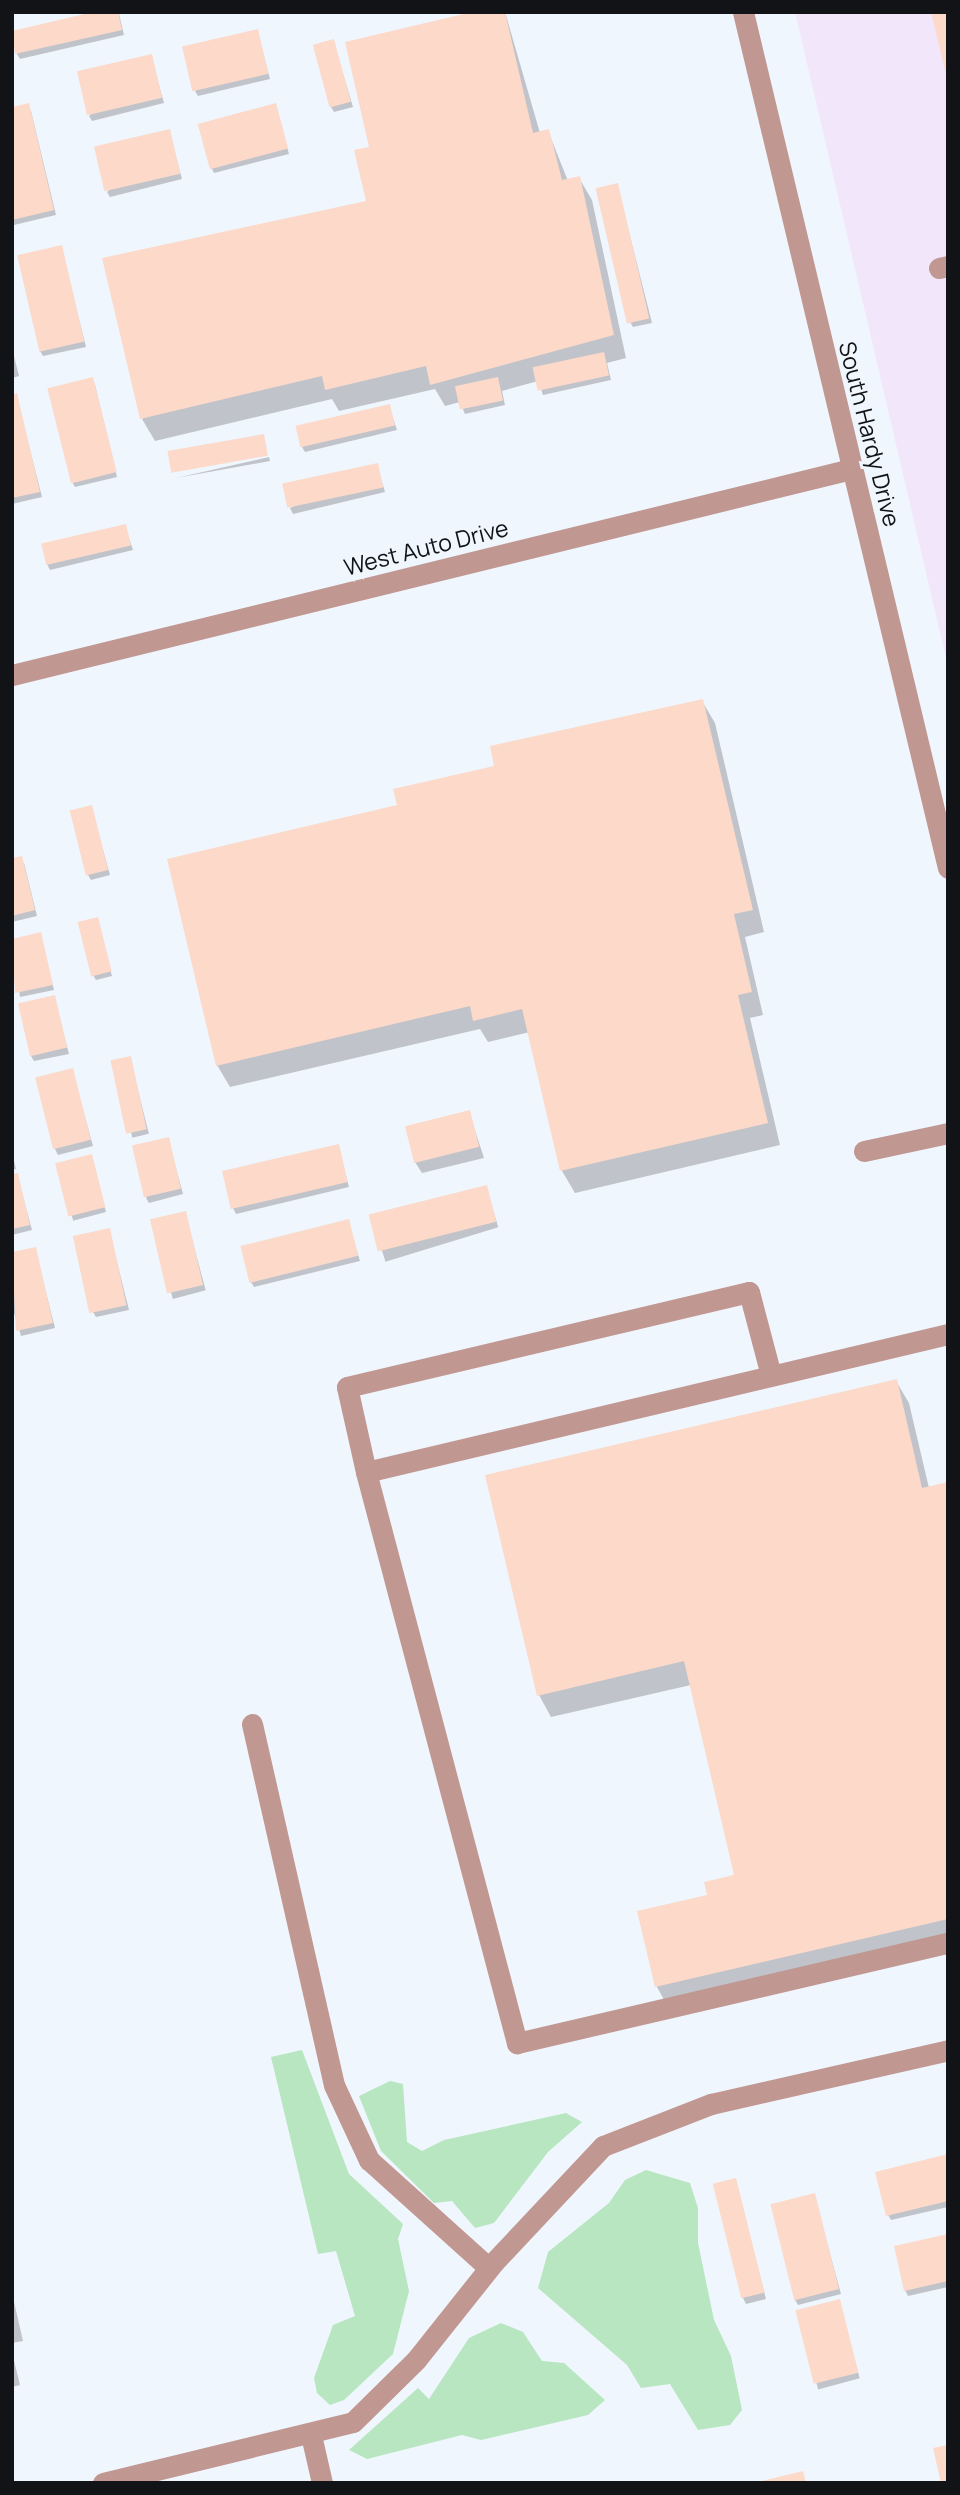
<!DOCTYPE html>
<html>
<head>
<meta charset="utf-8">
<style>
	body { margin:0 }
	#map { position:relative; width:960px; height:2495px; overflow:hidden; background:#f0f6fd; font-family:Manrope,sans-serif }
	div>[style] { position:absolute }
	.industrial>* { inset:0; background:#f2e6fb }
	.green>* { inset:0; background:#b7e6c0 }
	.shadow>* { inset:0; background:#0003; transform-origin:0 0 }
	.building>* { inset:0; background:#fcd9c9; transform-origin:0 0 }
	.minor>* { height:21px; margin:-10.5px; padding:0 10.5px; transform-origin:10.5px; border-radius:10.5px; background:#c09791 }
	span { translate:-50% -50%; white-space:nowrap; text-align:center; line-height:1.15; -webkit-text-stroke:6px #f0f6fd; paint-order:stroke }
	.street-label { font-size:23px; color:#111316 }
	.frame { position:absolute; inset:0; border:14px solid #111316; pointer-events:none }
</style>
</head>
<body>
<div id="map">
	<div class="industrial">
		<div style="clip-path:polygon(795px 12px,948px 12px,948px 667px)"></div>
	</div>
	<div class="green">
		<div style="clip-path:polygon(302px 2050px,349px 2174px,403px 2224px,398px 2239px,409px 2291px,393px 2354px,344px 2400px,330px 2405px,317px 2393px,314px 2378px,333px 2325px,355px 2316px,336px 2251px,318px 2254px,271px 2057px)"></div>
		<div style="clip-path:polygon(390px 2081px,403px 2084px,407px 2142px,422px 2151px,444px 2140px,566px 2113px,582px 2122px,548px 2152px,494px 2223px,475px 2228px,452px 2201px,434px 2203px,381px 2151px,359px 2096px)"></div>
		<div style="clip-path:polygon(646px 2170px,690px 2183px,698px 2208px,698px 2243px,714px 2320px,731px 2356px,742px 2410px,730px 2425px,698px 2430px,670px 2384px,641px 2388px,627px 2365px,538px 2288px,548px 2252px,609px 2203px,625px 2180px)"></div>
		<div style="clip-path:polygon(501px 2323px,523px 2332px,542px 2361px,564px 2363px,605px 2400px,588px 2415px,481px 2440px,462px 2435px,367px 2459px,349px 2450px,418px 2388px,429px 2399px,469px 2338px)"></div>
	</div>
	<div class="shadow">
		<div style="clip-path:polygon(480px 12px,505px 12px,540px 133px,548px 131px,568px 181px,579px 178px,592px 200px,626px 358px,607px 363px,611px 380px,543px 395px,538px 381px,502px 391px,505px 405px,465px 414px,460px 402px,445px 406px,435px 389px,339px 411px,332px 399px,155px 441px,142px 419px,368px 203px,371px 148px)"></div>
		<div style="clip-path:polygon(119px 14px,124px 35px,20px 59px,17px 54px,12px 33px)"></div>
		<div style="clip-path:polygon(257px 31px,270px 79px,198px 96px,195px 91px)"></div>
		<div style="clip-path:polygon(333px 41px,353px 107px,334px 112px,331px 107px)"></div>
		<div style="clip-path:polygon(151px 56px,164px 103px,92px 121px,89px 116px)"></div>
		<div style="clip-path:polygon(275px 105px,289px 154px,214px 173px,211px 167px)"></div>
		<div style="clip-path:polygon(12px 109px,31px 111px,56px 215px,14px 225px)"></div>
		<div style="clip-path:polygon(169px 131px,182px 179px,110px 197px,107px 192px)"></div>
		<div style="clip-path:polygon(617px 185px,652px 323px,633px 327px,630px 322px)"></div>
		<div style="clip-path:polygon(61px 247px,86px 347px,43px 356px,40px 351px)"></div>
		<div style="clip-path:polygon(12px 348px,19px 376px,12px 378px)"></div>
		<div style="clip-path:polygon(95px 385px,117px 477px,75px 487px,72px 482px)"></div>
		<div style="clip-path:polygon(16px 395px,42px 497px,12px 504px,12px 396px)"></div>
		<div style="clip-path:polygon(389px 406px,397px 430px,305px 452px,302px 447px)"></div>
		<div style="clip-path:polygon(269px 457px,270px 461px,176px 478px)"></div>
		<div style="clip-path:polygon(377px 465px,385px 492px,293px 514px,290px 508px)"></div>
		<div style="clip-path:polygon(125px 526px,133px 550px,50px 570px,47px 564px)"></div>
		<div style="clip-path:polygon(702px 701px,715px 723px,764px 932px,745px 937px,763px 1015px,750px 1018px,780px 1145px,575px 1193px,562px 1171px,530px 1032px,488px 1042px,480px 1029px,230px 1087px,217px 1065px,399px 806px)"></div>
		<div style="clip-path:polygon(91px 807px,110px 875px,91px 880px,88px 875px)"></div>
		<div style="clip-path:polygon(12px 860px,24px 863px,37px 916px,12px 922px)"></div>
		<div style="clip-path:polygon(97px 919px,112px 976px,96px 980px,93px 975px)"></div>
		<div style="clip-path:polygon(40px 934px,54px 990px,20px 997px,12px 940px)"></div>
		<div style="clip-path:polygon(54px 997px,69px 1054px,34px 1061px,31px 1056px)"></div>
		<div style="left:130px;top:1058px;width:78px;height:17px;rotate:76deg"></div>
		<div style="clip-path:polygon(72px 1070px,93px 1146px,58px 1155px,55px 1149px)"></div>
		<div style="clip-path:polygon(469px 1112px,484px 1158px,422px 1173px,415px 1162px)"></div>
		<div style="clip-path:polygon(168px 1139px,183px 1194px,149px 1203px,146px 1198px)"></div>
		<div style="clip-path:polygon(338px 1146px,349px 1187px,236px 1214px,233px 1208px)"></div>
		<div style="clip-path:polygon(12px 1152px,16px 1169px,12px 1170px)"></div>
		<div style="left:91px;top:1156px;width:58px;height:34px;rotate:75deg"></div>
		<div style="clip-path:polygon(17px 1175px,32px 1230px,12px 1235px,12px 1176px)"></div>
		<div style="left:486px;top:1187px;width:42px;height:118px;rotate:73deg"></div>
		<div style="left:185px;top:1213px;width:80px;height:34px;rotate:75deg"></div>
		<div style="clip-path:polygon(348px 1221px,360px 1261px,254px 1287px,251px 1282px)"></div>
		<div style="clip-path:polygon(109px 1230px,129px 1310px,96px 1317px,93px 1312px)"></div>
		<div style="clip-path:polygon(35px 1249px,55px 1328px,21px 1336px,12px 1306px,12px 1254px)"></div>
		<div style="clip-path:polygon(896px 1381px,909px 1403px,929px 1488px,948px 1483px,948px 1944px,669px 2009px,657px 1987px,639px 1913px,709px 1896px,736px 1876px,691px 1685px,551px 1717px,539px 1695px)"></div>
		<div style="clip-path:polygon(948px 2156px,948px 2207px,891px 2220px,888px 2215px)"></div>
		<div style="clip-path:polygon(735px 2180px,766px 2299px,746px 2304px,743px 2298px)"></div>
		<div style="clip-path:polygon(814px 2195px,841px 2294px,798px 2305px,795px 2300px)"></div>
		<div style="clip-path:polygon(948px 2236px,948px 2287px,908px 2296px,905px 2290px)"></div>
		<div style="clip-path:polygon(12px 2293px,23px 2341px,12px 2343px)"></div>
		<div style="left:839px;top:2301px;width:80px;height:43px;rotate:75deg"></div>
		<div style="clip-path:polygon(12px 2352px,20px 2385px,12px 2387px)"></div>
	</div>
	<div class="building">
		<div style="clip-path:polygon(93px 12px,118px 12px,122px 30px,15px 54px,12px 31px)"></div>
		<div style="clip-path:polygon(472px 12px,505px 12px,533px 133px,549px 129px,562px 180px,580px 176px,614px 335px,430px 385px,426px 366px,325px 390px,322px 376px,140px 419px,102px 258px,366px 201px,354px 150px,369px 147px,345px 42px)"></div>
		<div style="clip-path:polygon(931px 12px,948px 12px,948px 78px,947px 78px)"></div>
		<div style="left:258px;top:29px;width:46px;height:78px;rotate:77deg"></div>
		<div style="left:334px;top:39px;width:65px;height:22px;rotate:75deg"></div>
		<div style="left:152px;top:54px;width:45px;height:77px;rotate:77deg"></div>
		<div style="clip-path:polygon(29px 103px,54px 210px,12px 220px,12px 107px)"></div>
		<div style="left:276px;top:103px;width:47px;height:81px;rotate:75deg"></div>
		<div style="left:170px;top:129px;width:46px;height:78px;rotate:77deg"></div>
		<div style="left:618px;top:183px;width:139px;height:23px;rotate:77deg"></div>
		<div style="left:62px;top:245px;width:99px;height:46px;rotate:77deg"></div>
		<div style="left:604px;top:352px;width:24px;height:73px;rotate:78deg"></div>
		<div style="left:93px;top:377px;width:98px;height:47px;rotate:76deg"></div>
		<div style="left:498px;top:377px;width:24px;height:44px;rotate:78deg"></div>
		<div style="clip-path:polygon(17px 393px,40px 492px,12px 498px,12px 395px)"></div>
		<div style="left:390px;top:404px;width:22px;height:97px;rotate:77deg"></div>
		<div style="left:264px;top:434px;width:22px;height:98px;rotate:80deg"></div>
		<div style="left:378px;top:463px;width:25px;height:98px;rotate:78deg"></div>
		<div style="left:126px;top:524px;width:22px;height:87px;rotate:77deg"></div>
		<div style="clip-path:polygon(703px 699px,753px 910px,734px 914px,752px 992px,738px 995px,768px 1123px,560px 1171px,522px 1009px,473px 1021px,470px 1006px,216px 1066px,167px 859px,397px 805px,393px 789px,494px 766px,490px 746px)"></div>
		<div style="left:92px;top:805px;width:67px;height:23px;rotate:76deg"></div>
		<div style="clip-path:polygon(22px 856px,35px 910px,12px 916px,12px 858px)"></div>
		<div style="left:98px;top:917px;width:56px;height:21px;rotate:76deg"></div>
		<div style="clip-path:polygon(41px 932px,53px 985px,15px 993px,12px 939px)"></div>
		<div style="left:55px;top:995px;width:54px;height:38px;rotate:77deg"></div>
		<div style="left:131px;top:1056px;width:75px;height:21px;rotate:78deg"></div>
		<div style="left:73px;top:1068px;width:74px;height:39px;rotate:76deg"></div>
		<div style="left:470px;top:1110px;width:38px;height:67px;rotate:76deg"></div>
		<div style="left:169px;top:1137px;width:53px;height:38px;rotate:77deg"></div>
		<div style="left:339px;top:1144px;width:39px;height:120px;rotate:77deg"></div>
		<div style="left:92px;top:1154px;width:55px;height:38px;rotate:76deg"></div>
		<div style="clip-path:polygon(18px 1173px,30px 1225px,12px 1229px,12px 1174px)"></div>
		<div style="left:487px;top:1185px;width:38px;height:122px;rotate:76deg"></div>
		<div style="left:186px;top:1211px;width:76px;height:37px;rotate:77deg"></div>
		<div style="left:349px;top:1219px;width:38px;height:112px;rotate:76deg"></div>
		<div style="left:110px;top:1228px;width:79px;height:38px;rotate:78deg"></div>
		<div style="clip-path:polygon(36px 1247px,53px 1323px,16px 1331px,12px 1252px)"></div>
		<div style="clip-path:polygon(897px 1379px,922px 1488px,948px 1482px,948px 1919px,655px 1987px,637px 1911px,707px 1895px,704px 1882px,734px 1875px,684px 1661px,537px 1696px,485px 1475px)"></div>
		<div style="clip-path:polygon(948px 2154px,948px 2201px,886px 2216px,875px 2172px)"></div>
		<div style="left:736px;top:2178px;width:118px;height:24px;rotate:76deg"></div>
		<div style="left:815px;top:2193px;width:99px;height:46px;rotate:76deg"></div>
		<div style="clip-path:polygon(948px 2234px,948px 2281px,904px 2291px,894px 2246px)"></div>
		<div style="left:840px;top:2299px;width:76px;height:46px;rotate:76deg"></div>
		<div style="clip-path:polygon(948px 2445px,948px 2483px,941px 2483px,933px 2448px)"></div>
		<div style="clip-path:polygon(803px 2471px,806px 2483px,758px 2483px,758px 2482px)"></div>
	</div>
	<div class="minor">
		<div style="left:743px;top:12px;width:880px;rotate:76.53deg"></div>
		<div style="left:939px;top:268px;width:9px;rotate:-13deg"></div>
		<div style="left:12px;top:675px;width:864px;rotate:-13.79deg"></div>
		<div style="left:864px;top:1151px;width:86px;rotate:-12.1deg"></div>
		<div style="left:948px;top:1334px;width:598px;rotate:166.66deg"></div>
		<div style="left:366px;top:1472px;width:591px;rotate:75.19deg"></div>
		<div style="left:517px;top:2043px;width:442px;rotate:-13.1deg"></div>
		<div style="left:366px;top:1472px;width:87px;rotate:-102.6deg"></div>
		<div style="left:347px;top:1387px;width:413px;rotate:-13.3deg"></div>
		<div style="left:749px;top:1292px;width:86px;rotate:75.2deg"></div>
		<div style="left:252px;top:1724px;width:370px;rotate:77.2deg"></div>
		<div style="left:334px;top:2085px;width:83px;rotate:65deg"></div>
		<div style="left:369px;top:2160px;width:161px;rotate:42deg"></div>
		<div style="left:311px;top:2435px;width:49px;rotate:77.1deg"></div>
		<div style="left:103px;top:2483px;width:257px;rotate:-13.7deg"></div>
		<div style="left:353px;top:2422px;width:88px;rotate:-44.5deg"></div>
		<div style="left:416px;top:2360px;width:125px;rotate:-51.5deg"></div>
		<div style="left:494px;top:2262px;width:159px;rotate:-46.8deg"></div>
		<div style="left:603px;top:2146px;width:116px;rotate:-21.3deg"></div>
		<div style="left:711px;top:2104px;width:243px;rotate:-12.8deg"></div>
	</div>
	<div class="street-label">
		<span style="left:870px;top:434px;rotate:76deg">South Hardy Drive</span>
		<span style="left:426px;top:547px;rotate:-14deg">West Auto Drive</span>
	</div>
	<div class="frame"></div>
</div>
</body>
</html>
